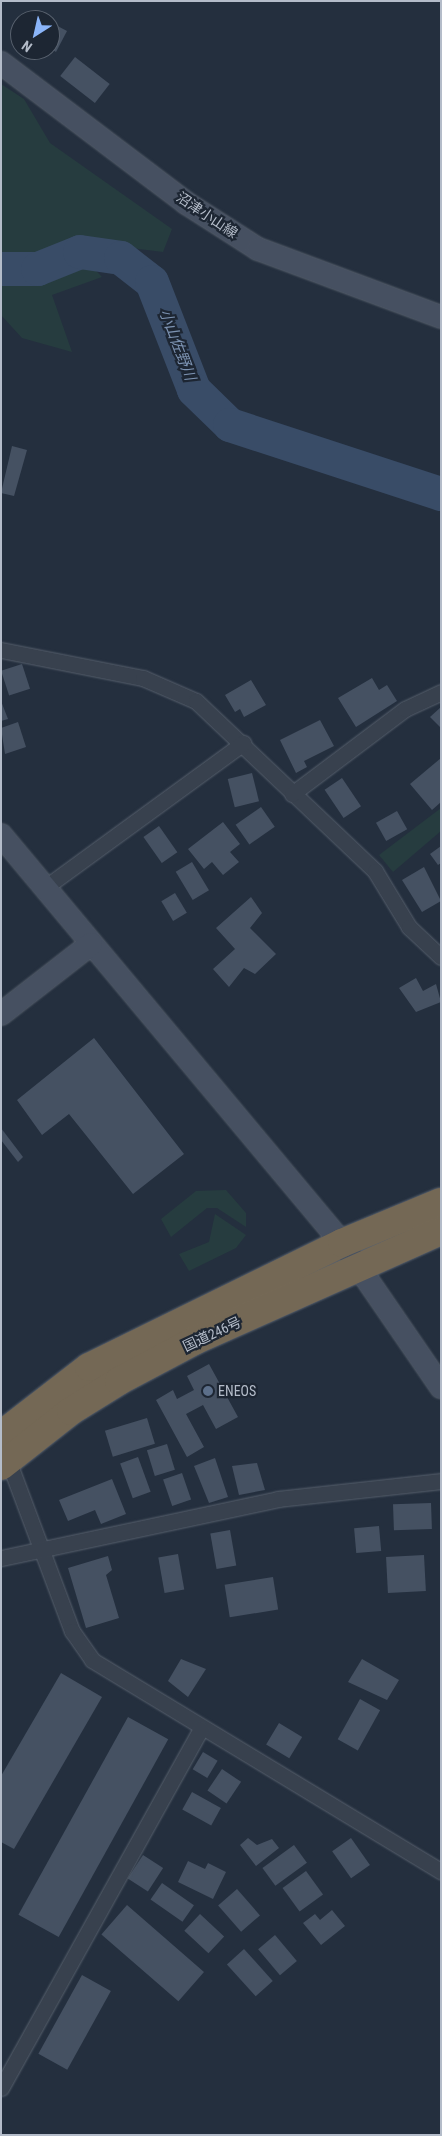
<!DOCTYPE html>
<html>
<head>
<meta charset="utf-8">
<style>
	body { margin:0 }
	#map { position:relative; width:442px; height:2136px; overflow:hidden; background:#242f3e; font-family:"Roboto Condensed","Noto Sans JP",sans-serif }
	div>[style] { position:absolute }
	.green>* { inset:0; background:#263c3f }
	.river>* { height:34px; margin:-17px; padding:0 17px; transform-origin:17px; border-radius:17px; background:#394c67 }
	.building>* { inset:0; background:#455162; transform-origin:0 0 }
	.roads { filter:drop-shadow(0 0 1px #565f6c) drop-shadow(0 0 1px #565f6c) }
	.street>* { height:15px; margin:-7.5px; padding:0 7.5px; transform-origin:7.5px; border-radius:7.5px; background:#38414e }
	.secondary>* { height:22px; margin:-11px; padding:0 11px; transform-origin:11px; border-radius:11px; background:#465061 }
	.highway>* { height:28px; margin:-14px; padding:0 14px; transform-origin:14px; border-radius:14px; background:#746855 }
	.dots>* { width:14px; height:14px; translate:-50% -50%; box-sizing:border-box; border:2px solid #1d2633; border-radius:50% }
	span { translate:-50% -50%; white-space:nowrap; text-align:center; line-height:1.15; -webkit-text-stroke:4.5px #1d2633; paint-order:stroke }
	.street-label { font-size:14px; color:#b4bcc9 }
	.poi-label { font-size:14px; color:#b4bcc9 }
	.left { translate:0 -50%; text-align:left }
	.water-label { font-size:15px; color:#7c92b1; font-style:italic }
	.frame { position:absolute; inset:0; border:2px solid #b4bcc9; pointer-events:none }
	.north { position:absolute; left:10px; top:10px; width:50px; height:50px; box-sizing:border-box; background:#1d2633; border:1px solid #59626f; border-radius:50%; rotate:215deg; font-size:14px; font-weight:700; line-height:20px; text-align:center; color:#b4bcc9 }
	.north::after { content:''; display:block; margin:auto; width:18px; height:22px; background:#8ab4f8; clip-path:polygon(50% 0,100% 100%,50% 72%,0 100%) }
</style>
</head>
<body>
<div id="map">
	<div class="green">
		<div style="clip-path:polygon(1px 84px,24px 99px,50px 143px,172px 229px,163px 252px,67px 240px,102px 277px,52px 295px,72px 352px,22px 338px,1px 315px)"></div>
		<div style="clip-path:polygon(441px 808px,441px 831px,393px 872px,379px 855px)"></div>
		<div style="clip-path:polygon(226px 1190px,246px 1213px,246px 1227px,217px 1208px,207px 1208px,171px 1237px,161px 1219px,196px 1191px)"></div>
		<div style="clip-path:polygon(215px 1214px,246px 1235px,236px 1248px,189px 1271px,179px 1254px,209px 1242px)"></div>
	</div>
	<div class="river">
		<div style="left:1px;top:269px;width:37px"></div>
		<div style="left:38px;top:269px;width:45px;rotate:-22deg"></div>
		<div style="left:80px;top:252px;width:41px;rotate:8.3deg"></div>
		<div style="left:121px;top:258px;width:39px;rotate:38deg"></div>
		<div style="left:152px;top:282px;width:116px;rotate:68.7deg"></div>
		<div style="left:194px;top:390px;width:50px;rotate:44.2deg"></div>
		<div style="left:230px;top:425px;width:222px;rotate:18.1deg"></div>
	</div>
	<div class="building">
		<div style="clip-path:polygon(50px 22px,67px 31px,56px 52px,50px 48px)"></div>
		<div style="left:75px;top:57px;width:44px;height:24px;rotate:38deg"></div>
		<div style="clip-path:polygon(12px 446px,27px 450px,14px 496px,1px 493px)"></div>
		<div style="left:22px;top:664px;width:26px;height:22px;rotate:72deg"></div>
		<div style="clip-path:polygon(372px 678px,379px 690px,387px 685px,397px 701px,356px 727px,338px 698px)"></div>
		<div style="clip-path:polygon(251px 680px,266px 705px,244px 717px,240px 709px,235px 712px,225px 695px)"></div>
		<div style="clip-path:polygon(1px 701px,8px 719px,1px 721px)"></div>
		<div style="clip-path:polygon(441px 707px,441px 728px,430px 717px)"></div>
		<div style="clip-path:polygon(320px 720px,334px 746px,304px 761px,307px 767px,296px 773px,280px 740px)"></div>
		<div style="clip-path:polygon(18px 722px,26px 747px,5px 754px,1px 728px)"></div>
		<div style="clip-path:polygon(441px 758px,441px 802px,432px 810px,410px 784px)"></div>
		<div style="left:252px;top:773px;width:29px;height:25px;rotate:76deg"></div>
		<div style="left:342px;top:778px;width:34px;height:21px;rotate:56deg"></div>
		<div style="left:261px;top:807px;width:24px;height:31px;rotate:55deg"></div>
		<div style="left:397px;top:811px;width:21px;height:24px;rotate:61deg"></div>
		<div style="clip-path:polygon(223px 822px,240px 844px,230px 852px,239px 862px,223px 875px,212px 862px,204px 869px,188px 849px)"></div>
		<div style="left:159px;top:826px;width:32px;height:19px;rotate:55deg"></div>
		<div style="clip-path:polygon(441px 846px,441px 863px,438px 865px,430px 854px)"></div>
		<div style="left:192px;top:862px;width:33px;height:19px;rotate:59deg"></div>
		<div style="clip-path:polygon(424px 867px,441px 901px,422px 912px,402px 880px)"></div>
		<div style="left:175px;top:893px;width:23px;height:16px;rotate:59deg"></div>
		<div style="clip-path:polygon(251px 897px,262px 913px,250px 928px,276px 954px,255px 974px,244px 968px,229px 987px,213px 969px,235px 949px,216px 928px)"></div>
		<div style="clip-path:polygon(416px 978px,423px 991px,436px 984px,441px 1002px,416px 1012px,399px 988px)"></div>
		<div style="clip-path:polygon(94px 1038px,184px 1154px,133px 1194px,69px 1114px,42px 1135px,17px 1100px)"></div>
		<div style="clip-path:polygon(1px 1128px,23px 1157px,18px 1162px,1px 1140px)"></div>
		<div style="clip-path:polygon(209px 1364px,238px 1417px,216px 1429px,203px 1405px,186px 1414px,204px 1447px,187px 1457px,156px 1400px,173px 1390px,177px 1399px,194px 1390px,187px 1376px)"></div>
		<div style="left:147px;top:1418px;width:27px;height:44px;rotate:73deg"></div>
		<div style="left:167px;top:1444px;width:27px;height:21px;rotate:73deg"></div>
		<div style="left:138px;top:1457px;width:37px;height:19px;rotate:70deg"></div>
		<div style="clip-path:polygon(215px 1458px,228px 1497px,209px 1503px,194px 1466px)"></div>
		<div style="clip-path:polygon(257px 1463px,265px 1490px,239px 1495px,232px 1466px)"></div>
		<div style="left:182px;top:1473px;width:28px;height:20px;rotate:71deg"></div>
		<div style="clip-path:polygon(112px 1479px,126px 1514px,101px 1524px,95px 1510px,68px 1521px,59px 1500px)"></div>
		<div style="left:431px;top:1503px;width:26px;height:38px;rotate:88deg"></div>
		<div style="left:379px;top:1526px;width:25px;height:25px;rotate:85deg"></div>
		<div style="left:230px;top:1530px;width:36px;height:20px;rotate:80deg"></div>
		<div style="left:178px;top:1554px;width:36px;height:20px;rotate:80deg"></div>
		<div style="left:424px;top:1555px;width:36px;height:38px;rotate:87deg"></div>
		<div style="clip-path:polygon(108px 1556px,112px 1570px,106px 1575px,119px 1618px,86px 1628px,68px 1568px)"></div>
		<div style="left:273px;top:1577px;width:33px;height:49px;rotate:81deg"></div>
		<div style="clip-path:polygon(181px 1659px,206px 1669px,188px 1697px,168px 1681px)"></div>
		<div style="clip-path:polygon(362px 1659px,399px 1680px,387px 1700px,348px 1682px)"></div>
		<div style="clip-path:polygon(61px 1673px,102px 1697px,14px 1849px,1px 1842px,1px 1776px)"></div>
		<div style="left:360px;top:1699px;width:23px;height:46px;rotate:29deg"></div>
		<div style="left:128px;top:1717px;width:46px;height:226px;rotate:29deg"></div>
		<div style="left:279px;top:1723px;width:27px;height:25px;rotate:31deg"></div>
		<div style="left:203px;top:1752px;width:17px;height:20px;rotate:31deg"></div>
		<div style="left:222px;top:1769px;width:23px;height:26px;rotate:34deg"></div>
		<div style="left:192px;top:1792px;width:33px;height:20px;rotate:29deg"></div>
		<div style="clip-path:polygon(248px 1838px,257px 1845px,272px 1839px,279px 1848px,256px 1866px,240px 1845px)"></div>
		<div style="left:351px;top:1838px;width:33px;height:23px;rotate:55deg"></div>
		<div style="left:294px;top:1845px;width:22px;height:39px;rotate:54deg"></div>
		<div style="left:143px;top:1855px;width:24px;height:28px;rotate:33deg"></div>
		<div style="clip-path:polygon(188px 1861px,205px 1869px,208px 1863px,226px 1872px,213px 1899px,178px 1882px)"></div>
		<div style="left:306px;top:1871px;width:29px;height:29px;rotate:54deg"></div>
		<div style="left:162px;top:1883px;width:39px;height:20px;rotate:35deg"></div>
		<div style="left:237px;top:1889px;width:35px;height:25px;rotate:49deg"></div>
		<div style="left:127px;top:1905px;width:102px;height:39px;rotate:41deg"></div>
		<div style="clip-path:polygon(332px 1910px,345px 1926px,321px 1945px,303px 1923px,315px 1914px,320px 1920px)"></div>
		<div style="left:200px;top:1914px;width:33px;height:23px;rotate:43deg"></div>
		<div style="left:275px;top:1935px;width:34px;height:22px;rotate:50deg"></div>
		<div style="left:244px;top:1949px;width:43px;height:23px;rotate:48deg"></div>
		<div style="left:82px;top:1975px;width:33px;height:90px;rotate:29deg"></div>
	</div>
	<div class="roads">
		<div class="street">
			<div style="left:1px;top:650px;width:145px;rotate:11.2deg"></div>
			<div style="left:143px;top:678px;width:58px;rotate:23.5deg"></div>
			<div style="left:196px;top:701px;width:247px;rotate:43.5deg"></div>
			<div style="left:375px;top:871px;width:66px;rotate:58.7deg"></div>
			<div style="left:409px;top:927px;width:44px;rotate:43.2deg"></div>
			<div style="left:292px;top:794px;width:141px;rotate:-37deg"></div>
			<div style="left:405px;top:709px;width:40px;rotate:-25deg"></div>
			<div style="left:43px;top:889px;width:248px;rotate:-36.1deg"></div>
			<div style="left:8px;top:1460px;width:183px;rotate:69.5deg"></div>
			<div style="left:72px;top:1631px;width:35px;rotate:55deg"></div>
			<div style="left:92px;top:1660px;width:408px;rotate:31.2deg"></div>
			<div style="left:1px;top:1558px;width:283px;rotate:-12deg"></div>
			<div style="left:278px;top:1499px;width:164px;rotate:-6.3deg"></div>
			<div style="left:1px;top:2088px;width:411px;rotate:-60.9deg"></div>
		</div>
		<div class="secondary">
			<div style="left:1px;top:63px;width:232px;rotate:37.1deg"></div>
			<div style="left:186px;top:203px;width:85px;rotate:32.6deg"></div>
			<div style="left:258px;top:249px;width:195px;rotate:20.4deg"></div>
			<div style="left:1px;top:835px;width:532px;rotate:50.11deg"></div>
			<div style="left:342px;top:1243px;width:175px;rotate:55.5deg"></div>
			<div style="left:1px;top:1014px;width:114px;rotate:-37.9deg"></div>
		</div>
		<div class="highway">
			<div style="left:1px;top:1435px;width:111px;rotate:-37.7deg"></div>
			<div style="left:89px;top:1367px;width:282px;rotate:-26.1deg"></div>
			<div style="left:342px;top:1243px;width:107px;rotate:-22.5deg"></div>
			<div style="left:1px;top:1466px;width:89px;rotate:-38.2deg"></div>
			<div style="left:71px;top:1411px;width:57px;rotate:-32deg"></div>
			<div style="left:119px;top:1381px;width:87px;rotate:-28deg"></div>
			<div style="left:196px;top:1340px;width:268px;rotate:-24deg"></div>
		</div>
	</div>
	<div class="dots">
		<div style="left:208px;top:1391px;background:#5c6f8a"></div>
	</div>
	<div class="street-label">
		<span style="left:207px;top:215px;rotate:34deg">沼津小山線</span>
		<span style="left:212px;top:1334px;rotate:-25deg">国道246号</span>
	</div>
	<div class="poi-label">
		<span class="left" style="left:218px;top:1391px">ENEOS</span>
	</div>
	<div class="water-label">
		<span style="left:177px;top:345px;rotate:69deg">小山佐野川</span>
	</div>
	<div class="frame"></div>
	<div class="north">N</div>
</div>
</body>
</html>
